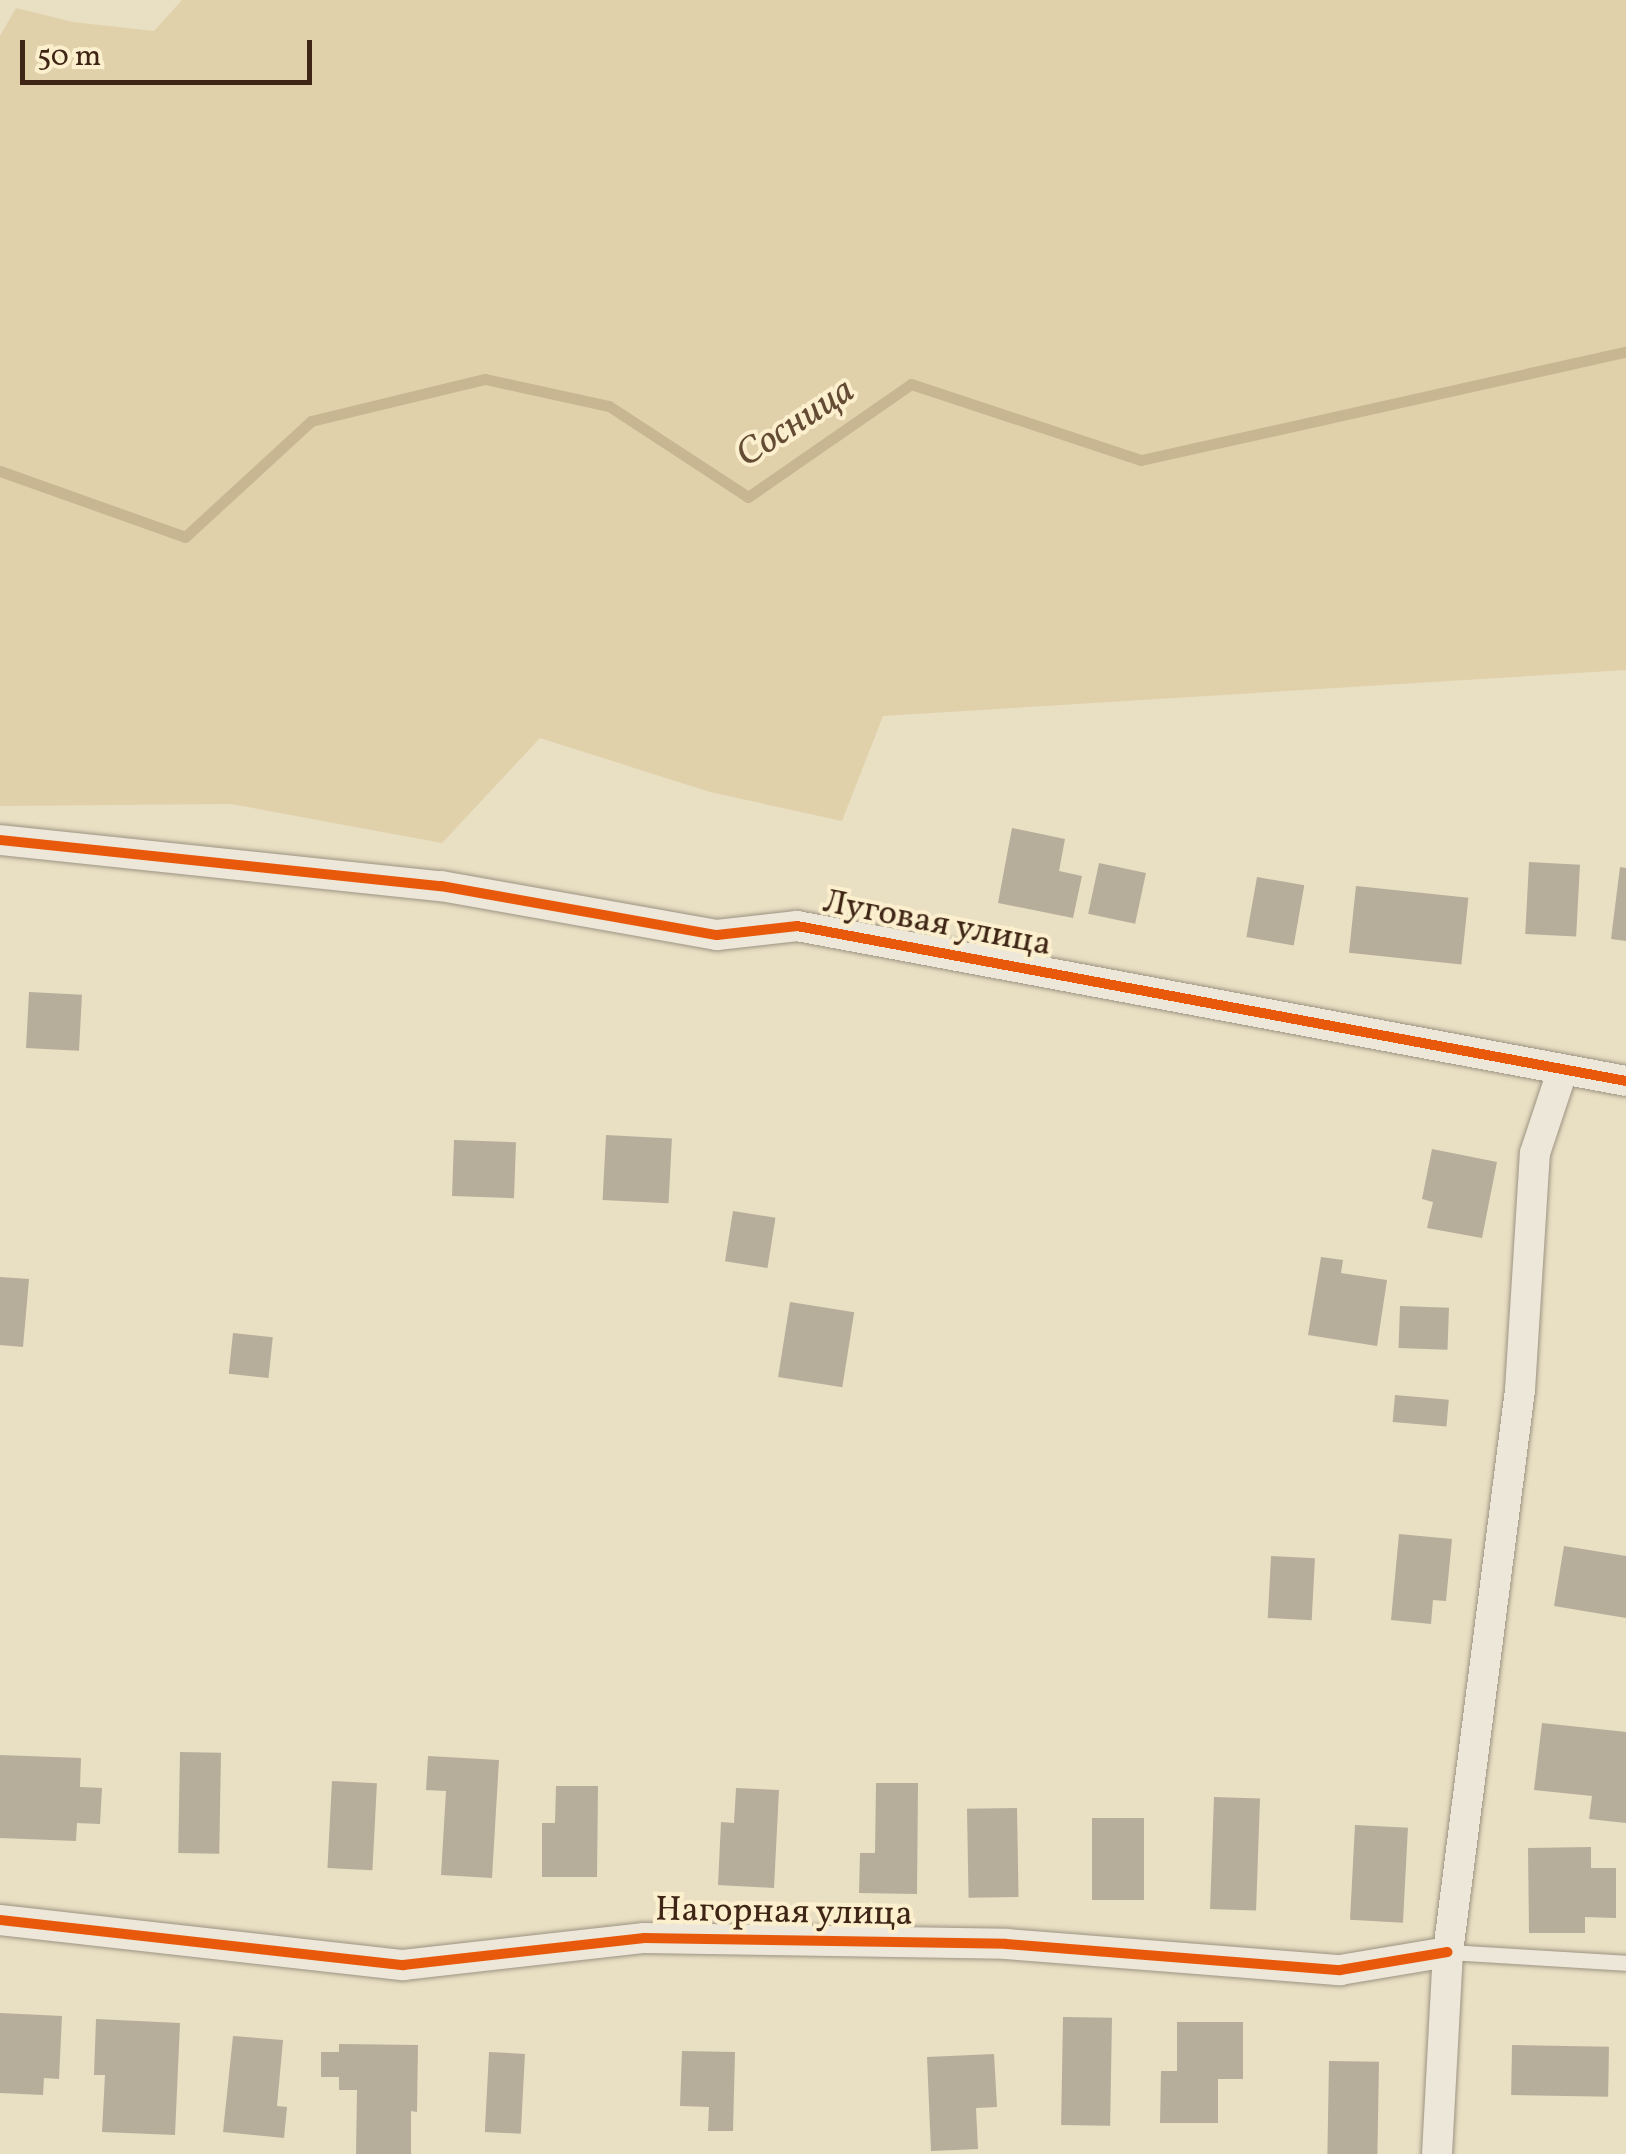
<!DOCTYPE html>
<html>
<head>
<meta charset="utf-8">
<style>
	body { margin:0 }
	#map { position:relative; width:1626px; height:2154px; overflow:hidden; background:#e9dfc3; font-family:Vollkorn,serif }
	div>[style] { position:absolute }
	.green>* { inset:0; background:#e0d1ab }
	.stream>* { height:11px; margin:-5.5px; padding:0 5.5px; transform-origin:5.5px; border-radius:5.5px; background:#c8b692 }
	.building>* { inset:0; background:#b6ae9b; transform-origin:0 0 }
	.roads { filter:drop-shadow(0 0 2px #9d9382) drop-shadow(0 0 2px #9d9382) }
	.lane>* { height:15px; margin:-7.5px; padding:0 7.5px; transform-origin:7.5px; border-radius:7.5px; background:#ece7d9 }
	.street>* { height:30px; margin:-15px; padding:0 15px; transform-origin:15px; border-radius:15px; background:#ece7d9 }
	.cycleway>* { height:10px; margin:-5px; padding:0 5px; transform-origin:5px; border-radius:5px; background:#e8590c }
	span { translate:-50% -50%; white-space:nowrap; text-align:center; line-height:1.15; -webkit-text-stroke:8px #fbefce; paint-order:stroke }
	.street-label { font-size:35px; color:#3f2515 }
	.water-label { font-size:38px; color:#644b34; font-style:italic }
	.scale { position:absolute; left:20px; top:40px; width:292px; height:45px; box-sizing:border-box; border:5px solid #3f2515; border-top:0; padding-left:12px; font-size:30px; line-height:35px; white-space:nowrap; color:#3f2515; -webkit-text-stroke:8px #fbefce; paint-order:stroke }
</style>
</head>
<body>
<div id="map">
	<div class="green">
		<div style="clip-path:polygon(182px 0,1626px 0,1626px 670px,883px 716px,842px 821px,710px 792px,540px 738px,442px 843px,231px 804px,0 806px,0 36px,16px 8px,73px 22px,154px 31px)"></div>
	</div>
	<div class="stream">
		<div style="left:0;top:471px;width:196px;rotate:19.6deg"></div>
		<div style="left:185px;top:537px;width:171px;rotate:-42.6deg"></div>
		<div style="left:311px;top:421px;width:179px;rotate:-13.6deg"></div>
		<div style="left:485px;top:379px;width:127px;rotate:12.3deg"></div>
		<div style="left:609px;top:406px;width:166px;rotate:33.2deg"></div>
		<div style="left:748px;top:497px;width:198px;rotate:-34.7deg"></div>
		<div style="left:911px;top:384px;width:242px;rotate:18.3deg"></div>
		<div style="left:1141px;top:460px;width:497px;rotate:-12.6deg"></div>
	</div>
	<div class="building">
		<div style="clip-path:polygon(1012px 828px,1065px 839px,1059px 871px,1082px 876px,1073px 918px,998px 903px)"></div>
		<div style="left:1529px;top:862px;width:51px;height:72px;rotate:3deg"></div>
		<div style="left:1099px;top:863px;width:48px;height:52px;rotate:12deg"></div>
		<div style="clip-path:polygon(1620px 867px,1626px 868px,1626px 941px,1611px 939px)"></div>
		<div style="left:1257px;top:877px;width:48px;height:61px;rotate:10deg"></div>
		<div style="left:1356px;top:886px;width:113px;height:67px;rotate:6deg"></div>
		<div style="left:29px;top:992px;width:53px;height:56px;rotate:3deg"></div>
		<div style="left:606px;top:1135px;width:66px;height:65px;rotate:3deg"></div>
		<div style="left:454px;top:1140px;width:62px;height:56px;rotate:2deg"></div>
		<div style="clip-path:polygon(1432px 1149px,1497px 1162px,1482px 1238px,1427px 1228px,1433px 1202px,1422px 1199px)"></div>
		<div style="left:733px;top:1211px;width:43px;height:51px;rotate:9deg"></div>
		<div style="clip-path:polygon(1321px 1257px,1343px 1260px,1341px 1273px,1387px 1280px,1377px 1346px,1308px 1335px)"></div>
		<div style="clip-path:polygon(0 1277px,29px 1279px,23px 1347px,0 1345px)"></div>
		<div style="left:790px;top:1302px;width:65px;height:76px;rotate:9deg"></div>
		<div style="left:1400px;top:1306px;width:49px;height:42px;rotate:2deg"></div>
		<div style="left:233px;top:1333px;width:40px;height:41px;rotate:6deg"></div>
		<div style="left:1395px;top:1395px;width:54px;height:27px;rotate:5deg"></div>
		<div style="clip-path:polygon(1399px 1534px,1452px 1539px,1446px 1601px,1433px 1600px,1431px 1624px,1391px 1620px)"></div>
		<div style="clip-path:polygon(1564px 1546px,1626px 1556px,1626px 1618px,1554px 1606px)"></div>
		<div style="left:1271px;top:1556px;width:44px;height:62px;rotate:3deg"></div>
		<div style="clip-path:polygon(1542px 1723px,1626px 1732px,1626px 1823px,1589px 1819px,1592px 1796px,1534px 1790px)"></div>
		<div style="left:180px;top:1752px;width:41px;height:101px;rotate:1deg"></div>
		<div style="clip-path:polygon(0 1755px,81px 1758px,80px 1787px,102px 1788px,100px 1824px,77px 1823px,76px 1841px,0 1838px)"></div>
		<div style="clip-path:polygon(428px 1756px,499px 1760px,492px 1878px,441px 1875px,446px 1791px,426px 1790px)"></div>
		<div style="left:332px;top:1781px;width:45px;height:87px;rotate:3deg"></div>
		<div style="clip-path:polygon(876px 1783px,918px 1783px,917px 1894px,859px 1893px,860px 1853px,875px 1853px)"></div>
		<div style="clip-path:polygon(556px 1786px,598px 1786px,597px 1877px,542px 1877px,542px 1823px,555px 1823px)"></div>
		<div style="clip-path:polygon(736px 1788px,779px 1790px,774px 1888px,718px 1885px,721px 1822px,734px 1823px)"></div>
		<div style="left:1214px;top:1797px;width:46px;height:112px;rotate:2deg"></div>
		<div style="left:1017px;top:1808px;width:89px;height:50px;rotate:89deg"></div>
		<div style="left:1092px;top:1818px;width:52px;height:82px"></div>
		<div style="left:1355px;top:1825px;width:53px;height:95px;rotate:3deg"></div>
		<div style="clip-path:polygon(1591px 1847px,1591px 1868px,1616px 1868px,1616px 1918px,1585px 1917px,1585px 1933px,1529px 1933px,1528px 1848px)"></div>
		<div style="clip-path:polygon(0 2013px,62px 2016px,59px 2079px,44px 2078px,43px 2095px,0 2093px)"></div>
		<div style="left:1063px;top:2017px;width:49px;height:108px;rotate:1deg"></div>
		<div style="clip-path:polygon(96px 2019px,180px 2023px,175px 2135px,102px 2132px,105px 2075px,94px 2075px)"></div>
		<div style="clip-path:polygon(1177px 2022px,1243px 2022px,1243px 2079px,1218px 2079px,1218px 2123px,1160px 2123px,1161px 2071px,1177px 2071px)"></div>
		<div style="clip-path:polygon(233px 2036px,283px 2040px,277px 2106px,287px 2107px,284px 2138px,223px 2132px)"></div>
		<div style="clip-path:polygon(339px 2044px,418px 2045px,417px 2112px,411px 2111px,411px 2154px,356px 2154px,357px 2090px,339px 2090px,339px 2077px,321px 2077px,321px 2052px,339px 2052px)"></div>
		<div style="left:1512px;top:2045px;width:97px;height:50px;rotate:1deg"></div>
		<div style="clip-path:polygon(682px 2051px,735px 2052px,733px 2131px,708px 2131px,709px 2107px,680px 2106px)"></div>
		<div style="left:489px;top:2052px;width:36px;height:80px;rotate:3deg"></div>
		<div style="clip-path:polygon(994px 2054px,997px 2107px,976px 2108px,978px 2149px,931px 2151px,927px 2057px)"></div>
		<div style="left:1329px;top:2061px;width:50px;height:93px;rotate:1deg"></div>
	</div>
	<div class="roads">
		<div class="lane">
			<div style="left:1448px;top:1952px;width:178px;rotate:3.5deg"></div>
		</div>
		<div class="street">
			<div style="left:0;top:840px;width:443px;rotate:6deg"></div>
			<div style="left:441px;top:886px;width:280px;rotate:10.1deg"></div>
			<div style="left:717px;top:935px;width:81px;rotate:-6.4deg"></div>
			<div style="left:797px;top:926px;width:843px;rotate:10.59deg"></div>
			<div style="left:0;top:1920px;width:406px;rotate:6.4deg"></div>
			<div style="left:403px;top:1965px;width:243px;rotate:-6.4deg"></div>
			<div style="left:644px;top:1938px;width:362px;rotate:0.9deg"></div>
			<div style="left:1006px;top:1944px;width:335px;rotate:4.5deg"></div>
			<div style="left:1340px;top:1970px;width:109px;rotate:-9.5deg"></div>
			<div style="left:1437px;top:2154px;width:202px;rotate:-86.9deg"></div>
			<div style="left:1448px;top:1952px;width:567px;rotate:-82.7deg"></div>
			<div style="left:1520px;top:1390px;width:237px;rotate:-86.4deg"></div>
			<div style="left:1535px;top:1153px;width:85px;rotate:-71.6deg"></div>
		</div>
	</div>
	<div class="cycleway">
		<div style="left:0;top:840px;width:443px;rotate:6deg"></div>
		<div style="left:441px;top:886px;width:280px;rotate:10.1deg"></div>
		<div style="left:717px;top:935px;width:81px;rotate:-6.4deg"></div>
		<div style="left:797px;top:926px;width:843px;rotate:10.59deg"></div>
		<div style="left:0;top:1920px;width:406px;rotate:6.4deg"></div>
		<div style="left:403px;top:1965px;width:243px;rotate:-6.4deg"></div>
		<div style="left:644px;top:1938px;width:362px;rotate:0.9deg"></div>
		<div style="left:1006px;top:1944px;width:335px;rotate:4.5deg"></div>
		<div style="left:1340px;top:1970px;width:109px;rotate:-9.5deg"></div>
	</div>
	<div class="street-label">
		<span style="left:937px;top:924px;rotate:11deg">Луговая улица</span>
		<span style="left:784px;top:1913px;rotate:1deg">Нагорная улица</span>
	</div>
	<div class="water-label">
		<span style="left:796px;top:424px;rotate:-33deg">Сосница</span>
	</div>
	<div class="scale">50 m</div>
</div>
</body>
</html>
